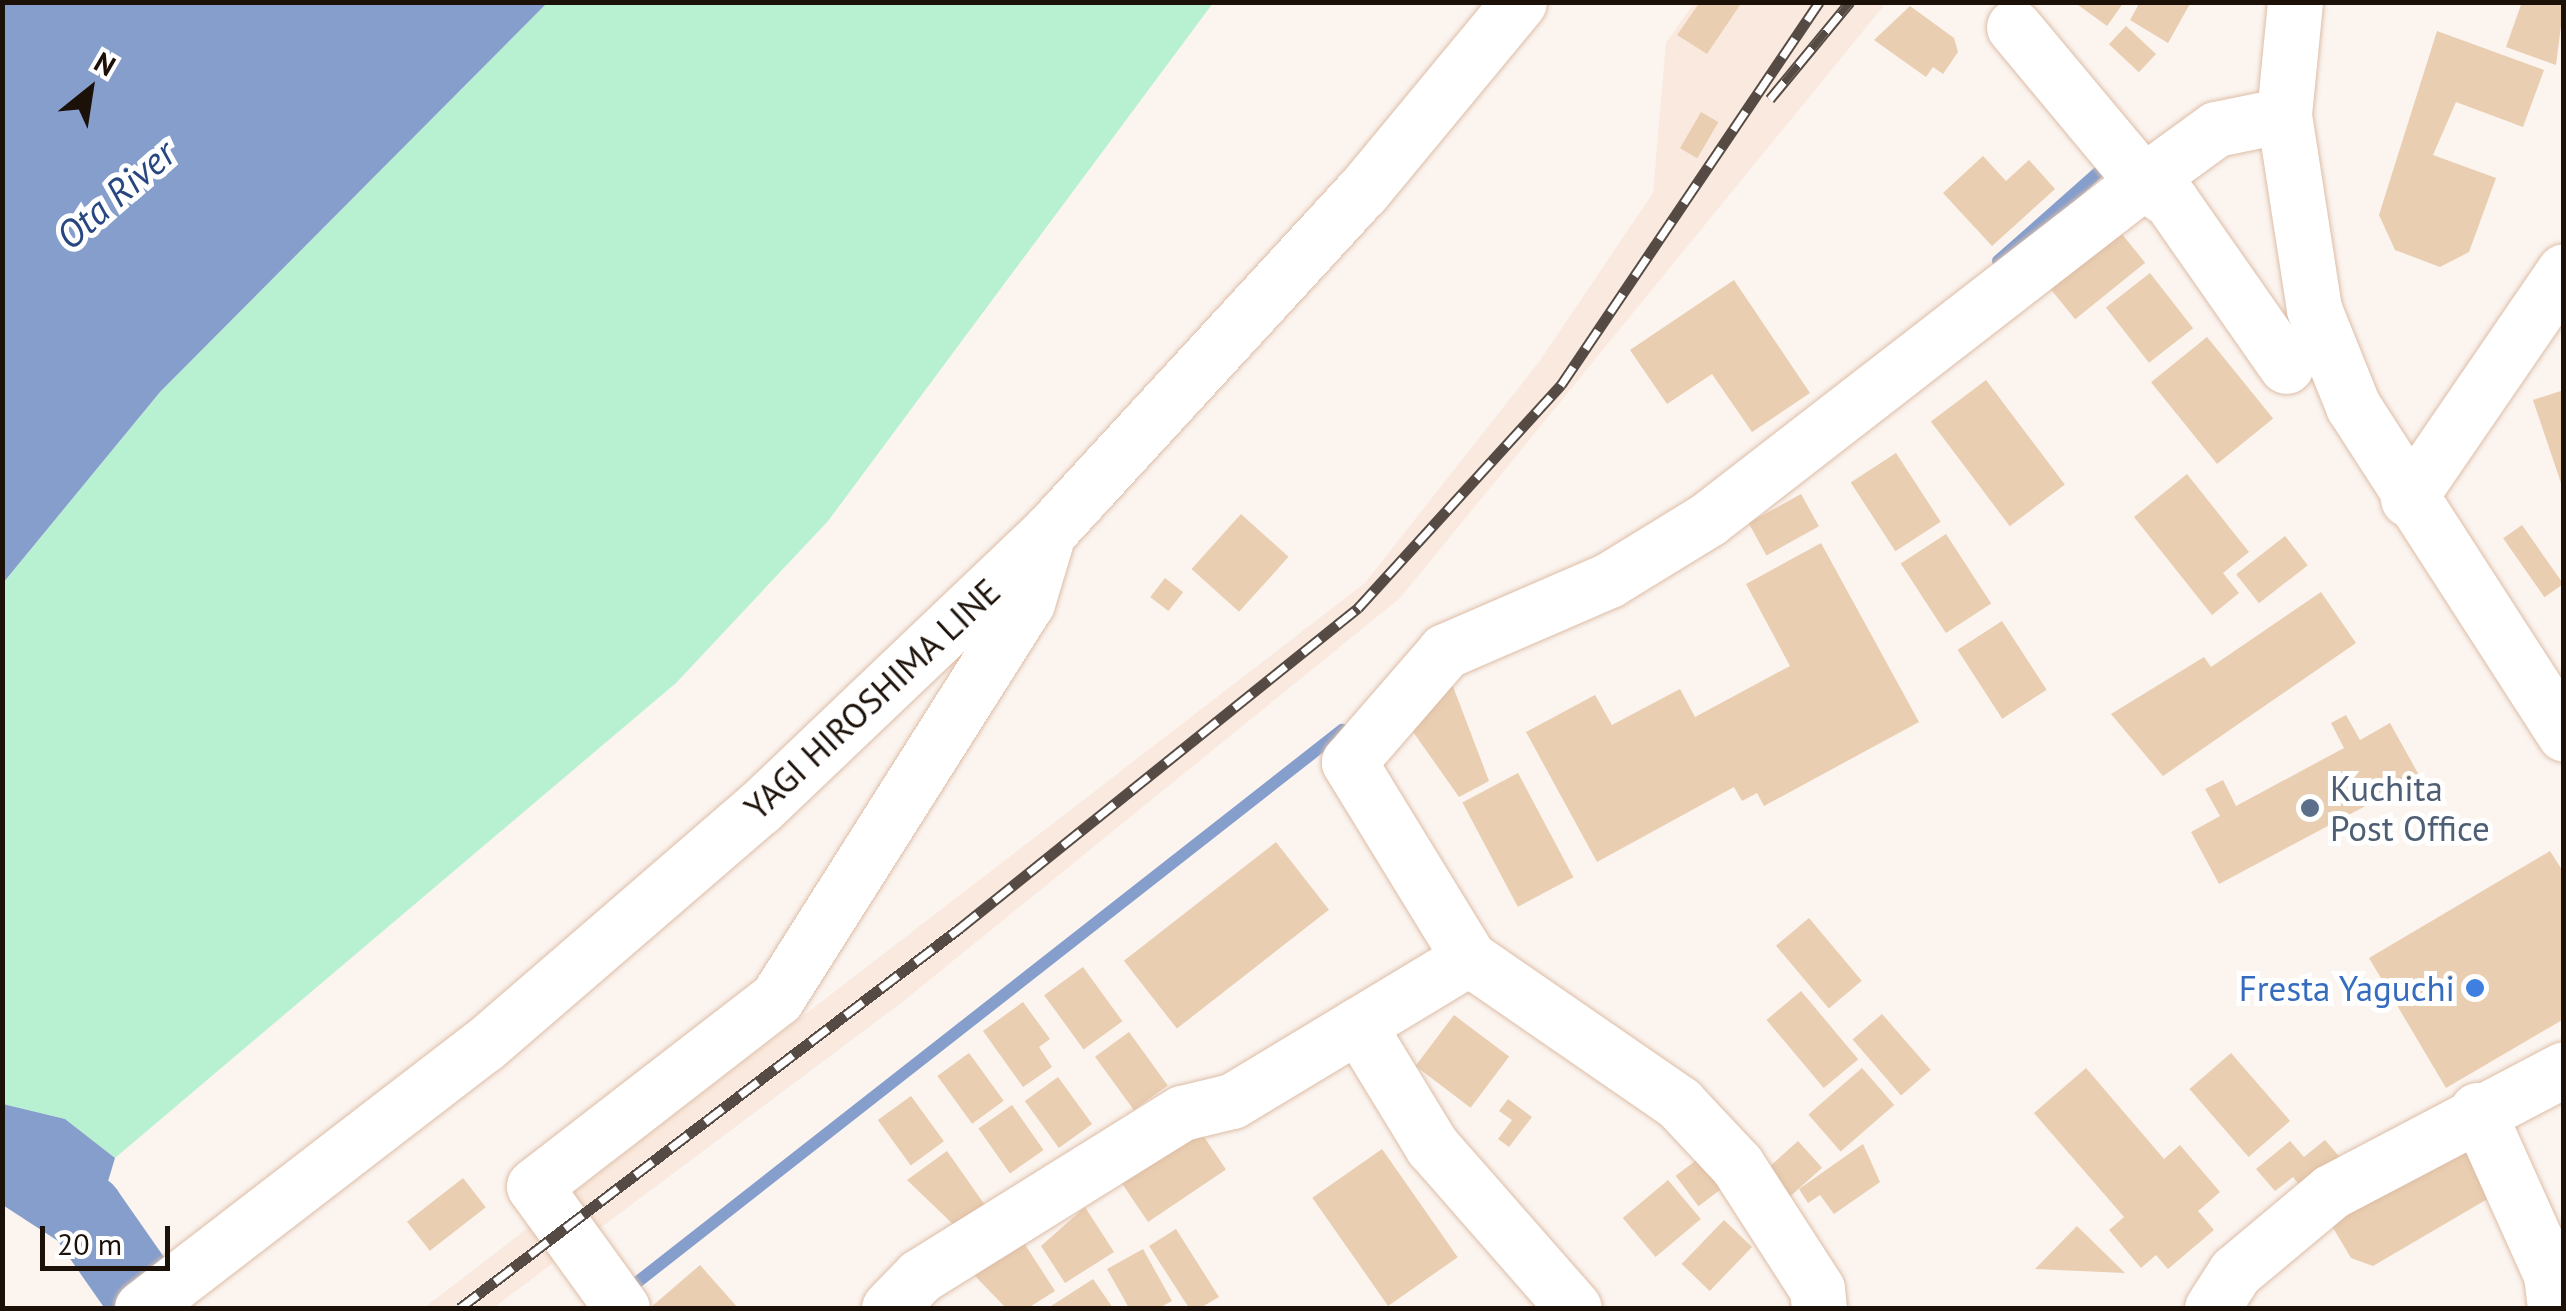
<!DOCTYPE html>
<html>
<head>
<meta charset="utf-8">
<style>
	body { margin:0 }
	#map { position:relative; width:2566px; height:1311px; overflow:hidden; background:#fbf4ef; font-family:"PT Sans",sans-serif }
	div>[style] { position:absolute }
	.built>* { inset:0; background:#fae9de }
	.green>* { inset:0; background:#b7f1d2 }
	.water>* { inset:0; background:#859ecc }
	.stream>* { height:12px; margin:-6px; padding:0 6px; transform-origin:6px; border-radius:6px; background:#859ecc }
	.river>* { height:78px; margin:-39px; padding:0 39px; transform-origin:39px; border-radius:39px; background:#859ecc }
	.building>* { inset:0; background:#e9ceb1; transform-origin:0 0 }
	.roads { filter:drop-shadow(0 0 2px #ddbda6) drop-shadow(0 0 2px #ddbda6) }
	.minor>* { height:55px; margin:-27.5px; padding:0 27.5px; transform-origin:27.5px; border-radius:27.5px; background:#fff }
	.major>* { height:55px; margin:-27.5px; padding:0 27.5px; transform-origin:27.5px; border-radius:27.5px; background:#fff }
	.rail>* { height:11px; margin-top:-5.5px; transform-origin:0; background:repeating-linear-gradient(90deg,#fff 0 22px,#554b44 0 44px); box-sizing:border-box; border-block:2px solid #554b44 }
	.dots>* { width:28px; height:28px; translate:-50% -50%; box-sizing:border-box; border:5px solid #fff; border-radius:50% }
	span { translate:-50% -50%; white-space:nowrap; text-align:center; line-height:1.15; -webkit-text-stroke:10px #fff; paint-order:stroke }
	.street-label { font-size:35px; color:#1c1109 }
	.service-label { font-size:35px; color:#4e5e75 }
	.left { translate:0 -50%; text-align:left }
	.shop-label { font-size:35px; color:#366cbe }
	.right { translate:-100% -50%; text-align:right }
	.water-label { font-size:38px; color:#28467f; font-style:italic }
	.frame { position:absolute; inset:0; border:5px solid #1c1109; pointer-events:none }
	.north { position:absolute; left:40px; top:40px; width:100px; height:100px; -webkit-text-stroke:8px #fff; paint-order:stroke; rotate:30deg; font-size:28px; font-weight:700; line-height:40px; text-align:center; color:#1c1109 }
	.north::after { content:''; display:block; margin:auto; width:35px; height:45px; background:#1c1109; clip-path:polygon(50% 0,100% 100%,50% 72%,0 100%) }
	.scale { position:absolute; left:40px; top:1226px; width:130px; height:45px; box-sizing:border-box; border:5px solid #1c1109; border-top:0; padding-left:12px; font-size:30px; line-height:35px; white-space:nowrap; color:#1c1109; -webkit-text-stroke:8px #fff; paint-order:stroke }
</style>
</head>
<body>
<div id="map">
	<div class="built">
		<div style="clip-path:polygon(1694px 3px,1886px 3px,1400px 598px,901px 1003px,493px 1308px,424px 1308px,1365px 583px,1539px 362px,1653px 193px,1666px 43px)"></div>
	</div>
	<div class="green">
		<div style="clip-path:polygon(547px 3px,1213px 3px,828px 521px,676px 683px,115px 1158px,65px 1119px,3px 1104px,3px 583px,160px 392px)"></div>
	</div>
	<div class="water">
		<div style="clip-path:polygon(3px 2px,547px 3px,160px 392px,3px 583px)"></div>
		<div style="clip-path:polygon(3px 1104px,65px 1119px,115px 1158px,106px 1188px,155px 1250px,101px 1291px,59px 1231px,3px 1205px)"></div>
	</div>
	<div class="stream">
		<div style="left:1998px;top:261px;width:137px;rotate:-41.5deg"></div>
		<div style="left:626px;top:1291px;width:910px;rotate:-38.08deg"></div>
	</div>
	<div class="river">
		<div style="left:2px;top:1158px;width:99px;rotate:33deg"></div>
		<div style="left:85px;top:1212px;width:117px;rotate:55.1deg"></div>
	</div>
	<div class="building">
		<div style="clip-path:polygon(1700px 2px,1742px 2px,1707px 54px,1677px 35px)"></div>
		<div style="clip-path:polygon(2074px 2px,2124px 2px,2107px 26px)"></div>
		<div style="clip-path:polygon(2140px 2px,2191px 2px,2168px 43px,2130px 20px)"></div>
		<div style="clip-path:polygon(2522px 2px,2564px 2px,2556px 65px,2506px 47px)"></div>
		<div style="clip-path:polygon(1910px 6px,1954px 38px,1958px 52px,1943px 74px,1933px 67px,1926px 77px,1874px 40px)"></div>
		<div style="left:2126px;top:26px;width:41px;height:25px;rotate:43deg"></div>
		<div style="clip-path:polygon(2437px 31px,2544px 70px,2523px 127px,2456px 102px,2433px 155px,2496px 178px,2469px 252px,2440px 267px,2395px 250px,2379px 215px)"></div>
		<div style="left:1701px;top:112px;width:20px;height:42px;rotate:30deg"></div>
		<div style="clip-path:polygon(1983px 156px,2006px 181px,2029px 160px,2055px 189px,1992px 246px,1943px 193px)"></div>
		<div style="left:2113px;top:223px;width:51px;height:90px;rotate:51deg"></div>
		<div style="left:2150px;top:273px;width:70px;height:56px;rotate:52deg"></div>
		<div style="clip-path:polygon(1734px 280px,1810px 393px,1752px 432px,1712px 374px,1667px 404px,1630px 350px)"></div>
		<div style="left:2207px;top:337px;width:105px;height:72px;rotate:51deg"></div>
		<div style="left:1986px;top:380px;width:131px;height:69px;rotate:53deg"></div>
		<div style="clip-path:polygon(2564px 390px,2564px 489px,2563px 489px,2533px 400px)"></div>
		<div style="left:1896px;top:453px;width:82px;height:54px;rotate:57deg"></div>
		<div style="clip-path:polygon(2187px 474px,2249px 552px,2223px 573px,2239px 593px,2212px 615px,2134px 517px)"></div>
		<div style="left:1801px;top:494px;width:37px;height:60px;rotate:61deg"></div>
		<div style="left:1241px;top:514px;width:64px;height:74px;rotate:42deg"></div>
		<div style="left:2522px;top:525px;width:72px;height:23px;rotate:55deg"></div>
		<div style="left:1946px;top:534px;width:83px;height:54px;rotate:57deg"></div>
		<div style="left:2285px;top:536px;width:37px;height:62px;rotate:52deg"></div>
		<div style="clip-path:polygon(1821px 543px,1919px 722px,1764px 806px,1757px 793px,1742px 801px,1734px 787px,1597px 862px,1526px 732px,1595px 695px,1612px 725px,1680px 689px,1695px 717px,1790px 666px,1746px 584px)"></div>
		<div style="left:1165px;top:578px;width:23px;height:24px;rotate:38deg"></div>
		<div style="clip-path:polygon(2321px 592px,2356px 643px,2163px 776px,2111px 714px,2204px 657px,2211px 667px)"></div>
		<div style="left:2002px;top:621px;width:82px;height:53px;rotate:57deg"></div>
		<div style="clip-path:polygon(1446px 668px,1489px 781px,1459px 797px,1404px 719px)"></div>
		<div style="clip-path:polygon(2346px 715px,2360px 740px,2390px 723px,2420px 777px,2219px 884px,2191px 832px,2220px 816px,2205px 789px,2223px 780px,2236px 806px,2344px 748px,2331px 723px)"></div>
		<div style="left:1518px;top:773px;width:118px;height:63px;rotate:62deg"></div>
		<div style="left:1276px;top:842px;width:86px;height:193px;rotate:52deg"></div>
		<div style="clip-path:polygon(2550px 851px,2564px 873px,2564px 1019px,2446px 1088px,2369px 958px)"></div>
		<div style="left:1809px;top:918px;width:82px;height:43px;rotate:50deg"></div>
		<div style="left:1083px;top:967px;width:67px;height:48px;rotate:54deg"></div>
		<div style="left:1801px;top:991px;width:89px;height:45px;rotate:50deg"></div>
		<div style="clip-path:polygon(1023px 1002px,1050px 1039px,1039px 1047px,1052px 1067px,1023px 1087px,983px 1031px)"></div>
		<div style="left:1882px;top:1014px;width:74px;height:39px;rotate:49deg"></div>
		<div style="left:1454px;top:1015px;width:69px;height:64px;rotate:37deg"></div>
		<div style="left:1129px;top:1032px;width:66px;height:42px;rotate:54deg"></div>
		<div style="left:969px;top:1053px;width:59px;height:39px;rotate:54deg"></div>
		<div style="left:2231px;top:1053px;width:90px;height:55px;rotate:49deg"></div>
		<div style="left:1862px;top:1068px;width:49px;height:71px;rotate:49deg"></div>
		<div style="clip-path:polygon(2086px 1068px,2164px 1159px,2180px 1145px,2220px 1192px,2198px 1211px,2214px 1230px,2168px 1269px,2156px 1255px,2141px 1268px,2109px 1230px,2124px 1217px,2034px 1113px)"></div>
		<div style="left:1058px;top:1077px;width:58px;height:41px;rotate:54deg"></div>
		<div style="left:911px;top:1096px;width:56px;height:41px;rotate:54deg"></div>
		<div style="clip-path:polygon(1508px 1099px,1532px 1117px,1509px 1147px,1498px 1139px,1512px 1120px,1499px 1111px)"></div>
		<div style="left:1012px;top:1105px;width:55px;height:41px;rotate:55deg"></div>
		<div style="left:1198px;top:1128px;width:50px;height:94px;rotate:56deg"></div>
		<div style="clip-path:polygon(2461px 1136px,2496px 1194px,2373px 1266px,2351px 1258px,2326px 1216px)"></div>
		<div style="clip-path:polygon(2325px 1140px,2344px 1162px,2306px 1194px,2293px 1177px,2275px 1191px,2256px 1169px,2290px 1141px,2304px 1157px)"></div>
		<div style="left:1798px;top:1141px;width:36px;height:43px;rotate:48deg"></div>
		<div style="clip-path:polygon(1863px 1144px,1880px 1182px,1834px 1214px,1820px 1195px,1808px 1203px,1799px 1189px)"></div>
		<div style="left:1382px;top:1149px;width:132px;height:85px;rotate:55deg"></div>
		<div style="clip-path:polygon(947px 1151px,987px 1208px,958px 1229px,907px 1180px)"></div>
		<div style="left:1698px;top:1159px;width:38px;height:28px;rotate:53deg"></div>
		<div style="left:463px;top:1178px;width:37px;height:71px;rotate:52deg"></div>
		<div style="left:1668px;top:1180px;width:51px;height:59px;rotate:50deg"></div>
		<div style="clip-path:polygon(1085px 1207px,1114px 1252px,1065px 1283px,1041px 1246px)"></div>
		<div style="left:1724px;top:1220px;width:39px;height:61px;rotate:44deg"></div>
		<div style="clip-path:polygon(2077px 1226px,2125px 1273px,2035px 1269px)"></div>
		<div style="clip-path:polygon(1176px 1229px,1219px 1297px,1200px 1308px,1189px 1308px,1149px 1246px)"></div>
		<div style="clip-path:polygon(1024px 1243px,1055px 1291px,1028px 1308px,1006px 1308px,974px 1275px)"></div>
		<div style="clip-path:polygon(1143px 1249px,1172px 1301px,1159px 1308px,1129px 1308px,1107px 1269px)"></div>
		<div style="clip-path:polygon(700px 1265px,738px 1308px,650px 1308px)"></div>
		<div style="clip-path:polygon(1093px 1279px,1113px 1308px,1048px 1308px)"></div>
	</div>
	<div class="roads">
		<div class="minor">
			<div style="left:2014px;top:27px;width:202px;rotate:50.2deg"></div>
			<div style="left:2143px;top:182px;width:90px;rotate:-36deg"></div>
			<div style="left:2216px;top:129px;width:69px;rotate:-11.6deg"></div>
			<div style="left:2408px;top:499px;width:276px;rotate:-55.6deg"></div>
			<div style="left:1358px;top:1025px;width:142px;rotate:58.6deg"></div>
			<div style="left:1432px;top:1146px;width:215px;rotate:48.8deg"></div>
			<div style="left:2477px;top:1110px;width:181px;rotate:65.8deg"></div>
			<div style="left:2551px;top:1275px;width:33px;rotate:83deg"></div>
			<div style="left:622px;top:1308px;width:150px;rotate:-125.8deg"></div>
			<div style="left:534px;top:1186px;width:307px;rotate:-37.7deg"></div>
			<div style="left:777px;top:998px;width:467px;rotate:-57.7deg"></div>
			<div style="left:1027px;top:603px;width:73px;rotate:-73.3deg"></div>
			<div style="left:889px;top:1308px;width:45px;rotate:-45.9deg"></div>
			<div style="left:920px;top:1276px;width:309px;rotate:-31.9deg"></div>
			<div style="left:1182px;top:1113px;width:51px;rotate:-13.5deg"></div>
			<div style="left:1232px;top:1101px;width:277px;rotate:-31.1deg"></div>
			<div style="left:1819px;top:1308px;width:19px;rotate:-96deg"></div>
			<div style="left:1817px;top:1289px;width:148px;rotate:-122.8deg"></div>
			<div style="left:1737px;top:1165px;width:85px;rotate:-133.1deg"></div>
			<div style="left:1679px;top:1103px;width:255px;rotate:-145.4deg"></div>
			<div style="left:1469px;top:958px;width:230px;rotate:-121.5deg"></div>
			<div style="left:1349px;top:762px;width:147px;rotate:-49.1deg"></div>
			<div style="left:1445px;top:651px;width:179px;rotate:-23.4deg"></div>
			<div style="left:1609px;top:580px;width:115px;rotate:-31.5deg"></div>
			<div style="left:1707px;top:520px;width:552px;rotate:-37.78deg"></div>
			<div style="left:2143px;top:182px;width:34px;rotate:34deg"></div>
			<div style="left:2171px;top:201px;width:201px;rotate:55.1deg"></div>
			<div style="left:2212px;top:1308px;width:43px;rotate:-57.4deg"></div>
			<div style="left:2235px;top:1272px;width:126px;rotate:-39.9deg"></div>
			<div style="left:2332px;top:1191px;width:262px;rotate:-27.7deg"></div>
		</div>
		<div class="major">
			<div style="left:2295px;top:2px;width:114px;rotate:95.6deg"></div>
			<div style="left:2284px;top:115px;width:196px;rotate:81.2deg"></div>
			<div style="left:2314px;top:309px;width:105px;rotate:68.1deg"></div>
			<div style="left:2353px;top:406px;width:390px;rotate:57.2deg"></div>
			<div style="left:142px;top:1308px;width:431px;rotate:-37.6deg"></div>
			<div style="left:484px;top:1045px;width:363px;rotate:-40.8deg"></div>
			<div style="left:759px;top:808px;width:399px;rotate:-43.6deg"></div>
			<div style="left:1048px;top:533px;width:464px;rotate:-47.4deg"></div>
			<div style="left:1362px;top:192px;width:246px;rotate:-50.4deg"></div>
		</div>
	</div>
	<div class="rail">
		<div style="left:1770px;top:99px;width:126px;rotate:-50.5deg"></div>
		<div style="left:460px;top:1308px;width:628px;rotate:-37.23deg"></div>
		<div style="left:960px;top:928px;width:511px;rotate:-38.8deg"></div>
		<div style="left:1358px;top:608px;width:302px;rotate:-47.7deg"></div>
		<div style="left:1561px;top:385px;width:462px;rotate:-56deg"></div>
	</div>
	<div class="dots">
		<div style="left:2310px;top:808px;background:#5c6f8a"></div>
		<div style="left:2475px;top:988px;background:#3f7fe0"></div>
	</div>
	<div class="street-label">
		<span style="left:872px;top:699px;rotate:-43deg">YAGI HIROSHIMA LINE</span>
	</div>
	<div class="service-label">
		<span class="left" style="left:2330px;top:808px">Kuchita<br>Post Office</span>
	</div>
	<div class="shop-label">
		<span class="right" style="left:2455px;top:988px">Fresta Yaguchi</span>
	</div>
	<div class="water-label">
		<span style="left:115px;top:194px;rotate:-41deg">Ota River</span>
	</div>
	<div class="frame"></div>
	<div class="north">N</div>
	<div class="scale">20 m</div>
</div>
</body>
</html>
